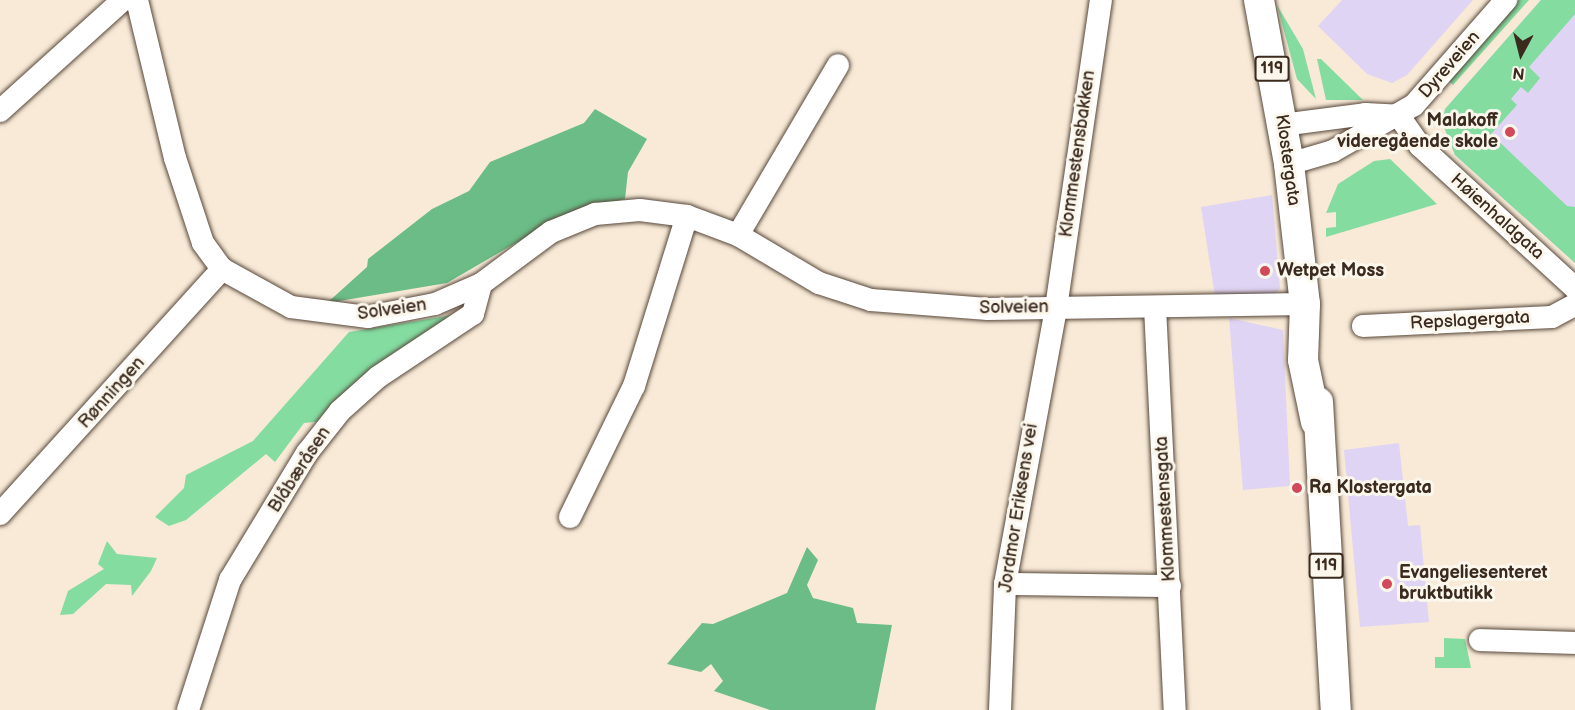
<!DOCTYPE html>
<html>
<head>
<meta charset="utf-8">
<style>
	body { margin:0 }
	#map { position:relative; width:1575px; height:710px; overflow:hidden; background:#f8ead7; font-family:"Balsamiq Sans",sans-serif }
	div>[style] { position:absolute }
	.built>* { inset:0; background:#e0d4f4 }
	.green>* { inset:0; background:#84dca1 }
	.forest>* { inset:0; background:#6bbc87 }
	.roads { filter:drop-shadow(0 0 2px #57473a) drop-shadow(0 0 2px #57473a) }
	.minor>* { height:22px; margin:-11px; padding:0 11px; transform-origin:11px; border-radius:11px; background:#fff }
	.major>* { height:30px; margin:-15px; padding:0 15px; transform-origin:15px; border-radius:15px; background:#fff }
	.dots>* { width:16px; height:16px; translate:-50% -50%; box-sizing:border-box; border:3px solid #fbf7ec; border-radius:50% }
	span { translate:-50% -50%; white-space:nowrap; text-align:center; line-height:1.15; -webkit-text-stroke:6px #fbf7ec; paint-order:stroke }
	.shield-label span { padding:2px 4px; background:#fbf7ec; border:2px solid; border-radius:4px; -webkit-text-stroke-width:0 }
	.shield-label { font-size:16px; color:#3b2a1e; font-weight:700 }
	.street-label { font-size:18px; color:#3b2a1e }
	.poi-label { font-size:18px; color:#3b2a1e; font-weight:700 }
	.right { translate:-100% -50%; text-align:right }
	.left { translate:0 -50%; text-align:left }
	.north { position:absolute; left:1491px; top:24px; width:60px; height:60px; -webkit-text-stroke:4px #fbf7ec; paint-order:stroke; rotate:187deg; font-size:16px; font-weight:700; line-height:24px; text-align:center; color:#3b2a1e }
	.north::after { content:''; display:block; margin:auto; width:21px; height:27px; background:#3b2a1e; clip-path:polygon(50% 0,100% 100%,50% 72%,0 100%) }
</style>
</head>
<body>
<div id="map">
	<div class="built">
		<div style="clip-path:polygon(1342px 0,1473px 0,1407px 75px,1392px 83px,1367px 74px,1318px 26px)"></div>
		<div style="clip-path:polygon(1541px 0,1575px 0,1575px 263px,1455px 155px,1442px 122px,1445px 109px)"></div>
		<div style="clip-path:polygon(1272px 195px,1280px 288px,1272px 298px,1215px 296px,1201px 207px)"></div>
		<div style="clip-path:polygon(1229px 318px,1283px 330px,1290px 486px,1243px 490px)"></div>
		<div style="clip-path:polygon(1399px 443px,1408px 526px,1420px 525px,1429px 622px,1360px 627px,1344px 450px)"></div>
	</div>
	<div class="green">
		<div style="clip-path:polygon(1519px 0,1529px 0,1453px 85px,1449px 81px,1462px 63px)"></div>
		<div style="clip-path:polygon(1541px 0,1575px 0,1575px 14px,1529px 67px,1540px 78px,1528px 93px,1521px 87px,1511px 99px,1517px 105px,1491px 134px,1567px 206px,1575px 207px,1575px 263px,1455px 155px,1442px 122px,1445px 109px)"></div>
		<div style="clip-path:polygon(1277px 5px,1303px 49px,1316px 99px,1297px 79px)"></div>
		<div style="clip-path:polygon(1317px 59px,1321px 59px,1363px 100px,1326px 100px)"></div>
		<div style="clip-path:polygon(1390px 159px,1437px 204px,1326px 237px,1326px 228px,1336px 227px,1336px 212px,1326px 213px,1338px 184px,1374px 161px)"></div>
		<div style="clip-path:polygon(458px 314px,324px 421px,304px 423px,275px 462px,266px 454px,186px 520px,169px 526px,155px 517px,184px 488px,186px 475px,253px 441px,349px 332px)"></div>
		<div style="clip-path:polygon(107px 541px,117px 554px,157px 558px,151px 571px,132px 596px,131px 585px,106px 584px,73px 614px,60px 615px,68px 591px,104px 569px,98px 564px)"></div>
		<div style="clip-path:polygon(1444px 638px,1465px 639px,1471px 668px,1435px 668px,1435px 657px,1444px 657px)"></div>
	</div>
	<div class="forest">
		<div style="clip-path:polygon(595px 109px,647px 139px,628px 172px,625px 199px,555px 220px,447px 283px,327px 303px,367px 267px,368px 259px,432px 209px,469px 191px,490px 162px,584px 123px)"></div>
		<div style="clip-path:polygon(807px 547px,818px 560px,807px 585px,813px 598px,853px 608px,857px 623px,892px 625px,875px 710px,770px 710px,714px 691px,723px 681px,711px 664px,701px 672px,667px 664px,702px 623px,713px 624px,787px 593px)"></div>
	</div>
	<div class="roads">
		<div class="minor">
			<div style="left:137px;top:0;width:163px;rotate:76.5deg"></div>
			<div style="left:175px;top:158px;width:89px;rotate:71.8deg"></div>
			<div style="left:203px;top:243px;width:32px;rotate:54deg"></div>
			<div style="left:222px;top:269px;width:79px;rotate:28.8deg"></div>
			<div style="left:291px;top:307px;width:78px;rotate:7.4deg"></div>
			<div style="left:368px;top:317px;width:68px;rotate:-11deg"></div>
			<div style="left:435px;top:304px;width:50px;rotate:-23.5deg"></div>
			<div style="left:481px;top:284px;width:87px;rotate:-36.6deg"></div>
			<div style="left:551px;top:232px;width:48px;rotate:-22.2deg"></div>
			<div style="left:595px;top:214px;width:45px;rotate:-5.1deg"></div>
			<div style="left:640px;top:210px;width:47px;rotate:7.3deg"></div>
			<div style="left:687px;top:216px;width:54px;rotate:20.4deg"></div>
			<div style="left:738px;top:235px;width:94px;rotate:30.7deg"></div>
			<div style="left:819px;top:283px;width:55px;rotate:18.1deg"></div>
			<div style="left:871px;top:300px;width:117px;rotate:4.4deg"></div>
			<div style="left:988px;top:309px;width:317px;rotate:-0.9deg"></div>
			<div style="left:0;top:111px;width:166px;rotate:-42.1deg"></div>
			<div style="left:1399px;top:116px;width:37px;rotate:55deg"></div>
			<div style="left:1420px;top:146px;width:210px;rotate:42.5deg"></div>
			<div style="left:1282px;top:125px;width:84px;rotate:-7.5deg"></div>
			<div style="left:1365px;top:114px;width:34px;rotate:3deg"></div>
			<div style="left:1289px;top:164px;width:46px;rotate:-16.5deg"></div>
			<div style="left:1333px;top:151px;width:93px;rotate:-29.6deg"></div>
			<div style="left:1414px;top:105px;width:140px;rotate:-48.8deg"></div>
			<div style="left:738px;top:235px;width:197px;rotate:-59.5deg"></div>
			<div style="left:1155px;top:307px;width:403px;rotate:87.2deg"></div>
			<div style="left:1363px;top:326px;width:189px;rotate:-2.7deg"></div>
			<div style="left:1552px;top:317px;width:26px;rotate:-28deg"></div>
			<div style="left:0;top:514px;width:331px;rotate:-47.8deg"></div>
			<div style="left:570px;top:517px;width:146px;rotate:-64deg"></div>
			<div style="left:634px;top:386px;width:178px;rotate:-72.7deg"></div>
			<div style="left:1005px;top:584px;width:165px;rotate:0.7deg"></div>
			<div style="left:1480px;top:640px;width:95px;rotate:1.8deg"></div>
			<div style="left:188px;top:710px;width:137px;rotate:-72.1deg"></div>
			<div style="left:230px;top:580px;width:149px;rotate:-58.8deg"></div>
			<div style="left:307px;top:453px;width:53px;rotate:-51.8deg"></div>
			<div style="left:340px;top:411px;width:51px;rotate:-41.8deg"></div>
			<div style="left:378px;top:377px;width:114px;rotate:-33.6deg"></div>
			<div style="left:473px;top:314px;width:31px;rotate:-75deg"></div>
			<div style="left:1000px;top:710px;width:126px;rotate:-87.7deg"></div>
			<div style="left:1005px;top:584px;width:281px;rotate:-79.5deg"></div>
			<div style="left:1056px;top:308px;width:311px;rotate:-81.7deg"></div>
		</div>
		<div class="major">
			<div style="left:1259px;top:0;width:167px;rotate:79.6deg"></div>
			<div style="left:1289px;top:164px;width:141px;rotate:83.5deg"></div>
			<div style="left:1305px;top:304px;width:56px;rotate:92deg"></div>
			<div style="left:1303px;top:360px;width:63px;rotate:78.2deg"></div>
			<div style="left:1318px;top:402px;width:309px;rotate:86.7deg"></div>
		</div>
	</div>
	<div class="dots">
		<div style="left:1510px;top:132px;background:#d1495b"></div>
		<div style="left:1265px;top:271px;background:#d1495b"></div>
		<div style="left:1297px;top:488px;background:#d1495b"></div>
		<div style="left:1387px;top:584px;background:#d1495b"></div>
	</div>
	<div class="shield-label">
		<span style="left:1272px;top:69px">119</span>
		<span style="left:1326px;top:566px">119</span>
	</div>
	<div class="street-label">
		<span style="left:1450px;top:65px;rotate:-49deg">Dyreveien</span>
		<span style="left:1078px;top:154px;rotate:-82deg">Klommestensbakken</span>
		<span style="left:1287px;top:160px;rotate:82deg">Klostergata</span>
		<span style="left:1497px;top:217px;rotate:42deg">Høienhaldgata</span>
		<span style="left:1014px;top:308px;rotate:-1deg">Solveien</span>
		<span style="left:392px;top:310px;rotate:-8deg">Solveien</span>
		<span style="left:1470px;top:321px;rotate:-3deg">Repslagergata</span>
		<span style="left:112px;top:393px;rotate:-48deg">Rønningen</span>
		<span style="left:300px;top:470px;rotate:-57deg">Blåbæråsen</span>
		<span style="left:1019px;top:508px;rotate:-81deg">Jordmor Eriksens vei</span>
		<span style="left:1166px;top:509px;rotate:-93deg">Klommestensgata</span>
	</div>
	<div class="poi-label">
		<span class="right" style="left:1498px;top:132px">Malakoff<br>videregående skole</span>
		<span class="left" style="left:1277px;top:271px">Wetpet Moss</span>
		<span class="left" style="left:1309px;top:488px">Ra Klostergata</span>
		<span class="left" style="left:1399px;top:584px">Evangeliesenteret<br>bruktbutikk</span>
	</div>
	<div class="north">N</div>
</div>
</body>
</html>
